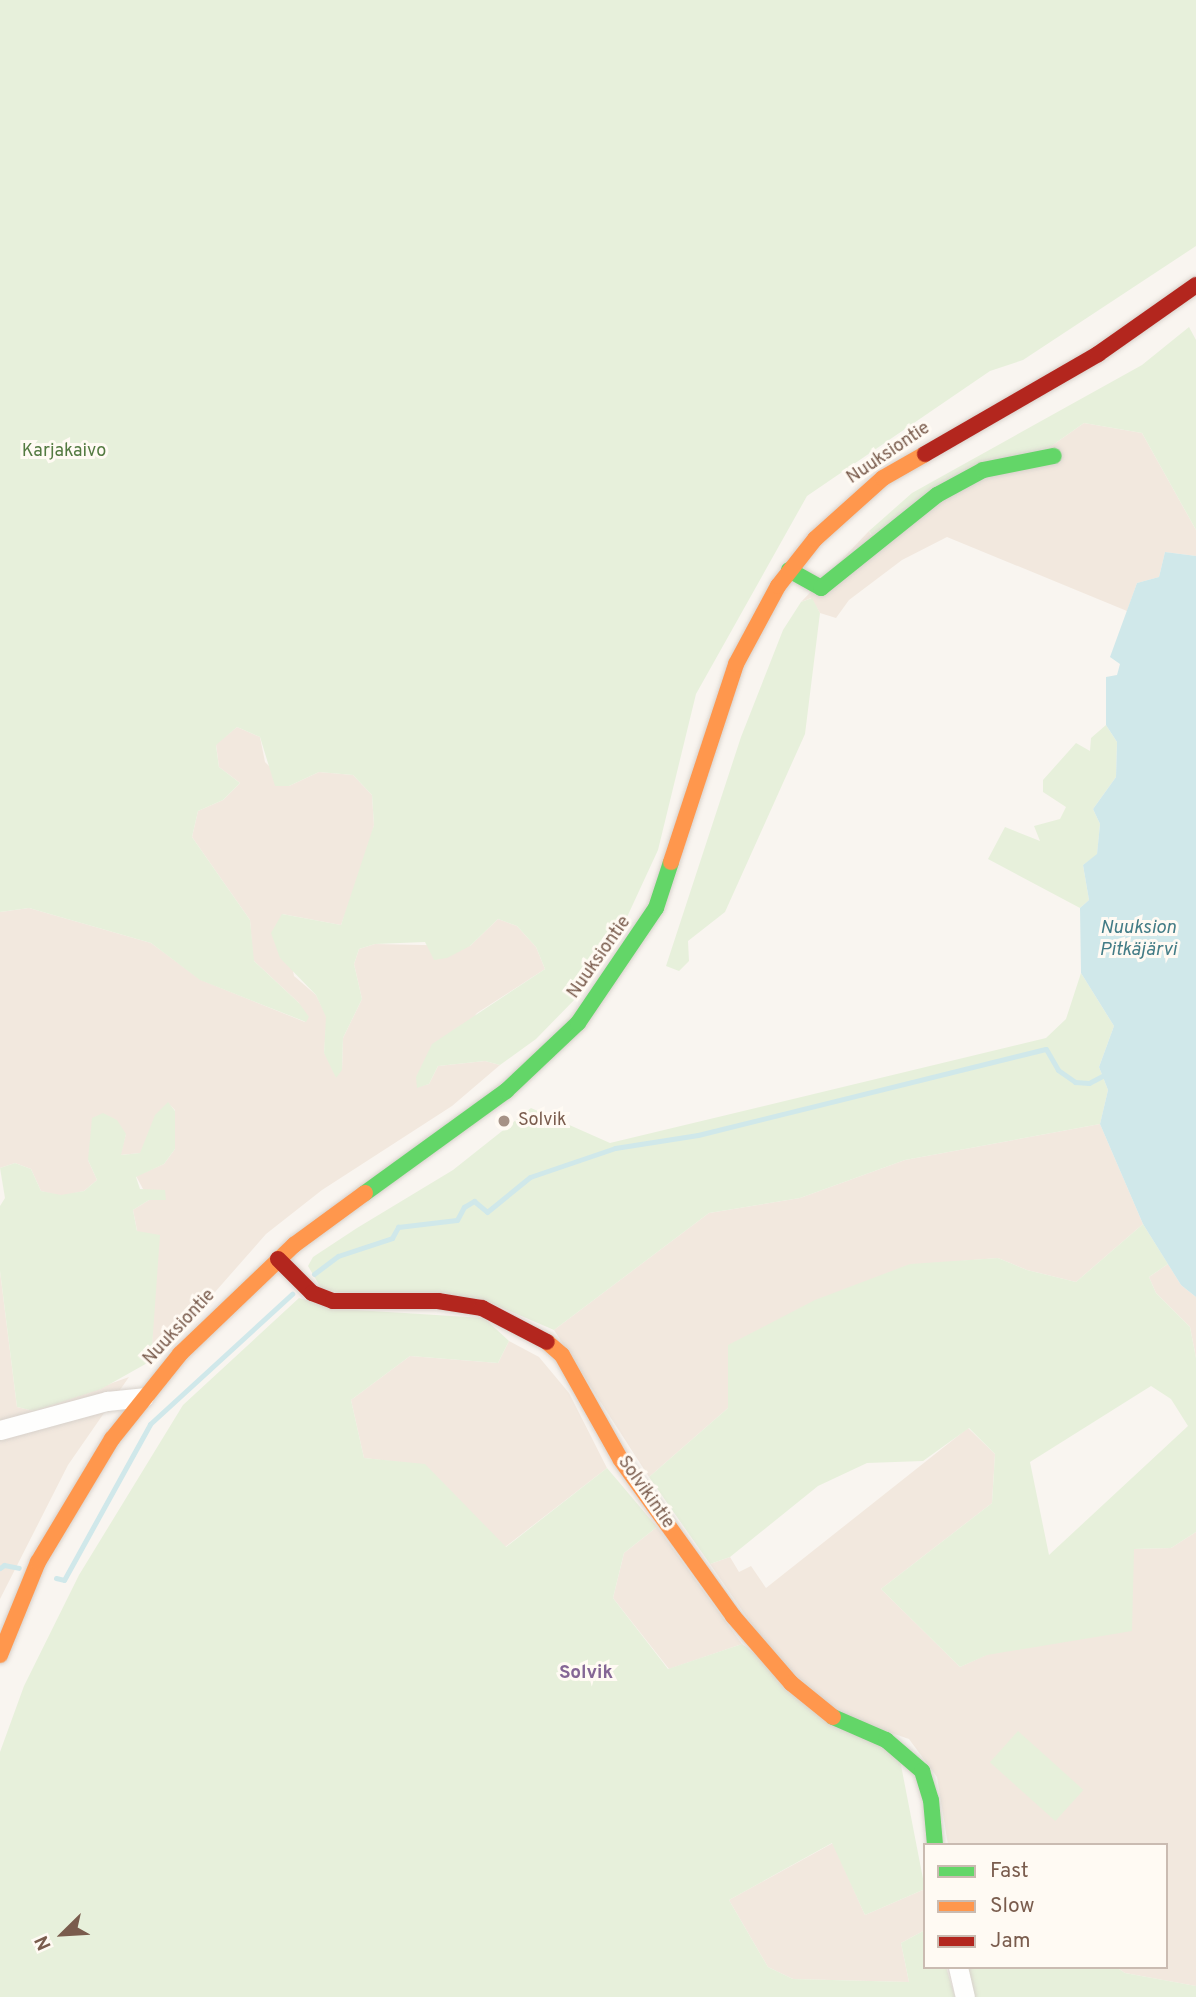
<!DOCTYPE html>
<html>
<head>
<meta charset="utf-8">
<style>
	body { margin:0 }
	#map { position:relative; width:1196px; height:1997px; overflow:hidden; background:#f9f5f0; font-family:Overpass,sans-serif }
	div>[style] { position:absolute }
	.residential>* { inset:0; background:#f2e8de }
	.green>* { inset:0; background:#e7f0db; transform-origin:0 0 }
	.water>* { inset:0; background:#d0e8ea }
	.stream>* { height:5px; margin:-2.5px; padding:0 2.5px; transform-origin:2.5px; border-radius:2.5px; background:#d0e8ea }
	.roads { filter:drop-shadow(0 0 2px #d7d1cb) drop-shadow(0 0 2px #d7d1cb) }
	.street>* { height:19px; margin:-9.5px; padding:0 9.5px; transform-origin:9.5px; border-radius:9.5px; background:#fefefd }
	.fast>* { height:16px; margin:-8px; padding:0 8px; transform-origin:8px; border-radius:8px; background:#63d668 }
	.slow>* { height:16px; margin:-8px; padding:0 8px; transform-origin:8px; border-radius:8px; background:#ff974d }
	.jam>* { height:16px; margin:-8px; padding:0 8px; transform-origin:8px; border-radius:8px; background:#b3261e }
	.dots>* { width:19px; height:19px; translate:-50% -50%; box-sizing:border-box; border:4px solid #fffaf3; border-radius:50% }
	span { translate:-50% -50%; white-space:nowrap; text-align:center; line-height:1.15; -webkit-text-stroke:6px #fffaf3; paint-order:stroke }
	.park-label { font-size:18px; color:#537a41 }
	.street-label { font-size:18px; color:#7a5c4d }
	.poi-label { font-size:18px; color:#7a5c4d }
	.left { translate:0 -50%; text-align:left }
	.water-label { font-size:19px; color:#437c86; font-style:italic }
	.neighbourhood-label { font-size:19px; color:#846695; font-weight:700 }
	.legend { position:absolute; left:923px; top:1843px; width:245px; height:126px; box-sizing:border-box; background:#fffaf3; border:2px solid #cabbb1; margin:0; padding:9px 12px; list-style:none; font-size:21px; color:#7a5c4d }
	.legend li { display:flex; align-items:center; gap:14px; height:35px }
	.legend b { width:35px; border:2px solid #cabbb1 }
	.north { position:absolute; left:28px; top:1899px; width:70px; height:70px; -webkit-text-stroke:5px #fffaf3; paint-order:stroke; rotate:246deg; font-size:19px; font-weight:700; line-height:28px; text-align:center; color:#7a5c4d }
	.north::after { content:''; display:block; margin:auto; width:24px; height:32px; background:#7a5c4d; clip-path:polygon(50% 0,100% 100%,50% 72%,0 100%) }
</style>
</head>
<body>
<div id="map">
	<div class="residential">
		<div style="clip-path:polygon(1084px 423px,1142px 433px,1196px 530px,1196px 556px,1165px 552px,1159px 577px,1137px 583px,1127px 611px,947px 537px,902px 560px,849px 600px,836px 618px,820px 613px,811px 598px,801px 602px,869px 531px,871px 535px,1050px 447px)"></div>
		<div style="clip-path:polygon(237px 727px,260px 737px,265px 762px,289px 786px,319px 772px,353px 775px,372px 795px,374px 825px,367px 854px,341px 925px,282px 914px,294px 976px,316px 995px,327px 1017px,324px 1053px,342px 1070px,343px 1038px,362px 999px,354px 964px,359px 949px,375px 944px,470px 946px,498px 919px,517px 926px,536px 947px,545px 969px,477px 1013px,417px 1087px,429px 1084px,438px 1066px,485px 1061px,500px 1065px,452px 1106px,322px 1190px,266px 1234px,158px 1357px,152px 1347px,153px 1311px,133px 1210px,149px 1200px,136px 1176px,164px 1164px,175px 1149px,175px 1110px,168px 1103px,156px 1115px,141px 1153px,120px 1155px,126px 1134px,88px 1160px,97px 1180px,84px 1191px,61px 1196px,41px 1191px,31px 1169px,15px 1163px,0 1168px,0 912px,29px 908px,151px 943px,201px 980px,305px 1022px,299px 1003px,253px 960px,250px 920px,192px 837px,198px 811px,223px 800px,240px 783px,219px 767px,216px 744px)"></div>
		<div style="clip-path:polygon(1100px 1124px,1143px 1224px,1076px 1282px,1027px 1270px,998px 1258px,960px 1261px,729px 1386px,728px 1408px,649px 1477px,554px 1330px,709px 1213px,800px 1198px,905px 1160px)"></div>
		<div style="clip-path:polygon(1168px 1264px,1181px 1285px,1196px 1297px,1196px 1358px,1190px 1327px,1156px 1293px,1149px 1277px)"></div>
		<div style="clip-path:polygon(0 1271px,17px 1407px,34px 1411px,129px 1377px,68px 1465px,0 1599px)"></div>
		<div style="clip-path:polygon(509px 1341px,539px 1357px,569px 1393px,607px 1468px,505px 1547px,425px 1465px,364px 1458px,351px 1400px,410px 1356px,498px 1363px)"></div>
		<div style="clip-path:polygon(968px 1428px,995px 1454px,992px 1503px,881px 1589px,960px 1667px,986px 1655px,1134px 1549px,1171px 1548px,1196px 1532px,1196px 1986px,1125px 1973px,1116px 1967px,1166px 1967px,1166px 1845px,948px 1845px,937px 1777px,909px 1739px,845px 1717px,775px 1658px,710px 1564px,730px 1557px,739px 1572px,751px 1566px,766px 1588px)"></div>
		<div style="clip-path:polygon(657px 1527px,742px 1644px,669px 1669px,613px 1598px,624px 1553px)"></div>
		<div style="clip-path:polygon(833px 1843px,865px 1915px,925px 1889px,925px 1930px,901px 1943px,909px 1982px,793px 1979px,768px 1967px,729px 1900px)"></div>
	</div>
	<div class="green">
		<div style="clip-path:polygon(0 0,1196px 0,1196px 246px,1023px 360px,990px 371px,807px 496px,696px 694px,658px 850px,615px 943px,581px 993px,536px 1039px,500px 1065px,485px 1061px,438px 1066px,429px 1084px,417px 1088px,416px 1077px,432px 1044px,545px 969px,536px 947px,517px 926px,498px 919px,470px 946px,447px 958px,434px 960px,425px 942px,375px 944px,359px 949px,354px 964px,362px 999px,343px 1038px,342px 1070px,336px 1078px,324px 1053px,326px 1017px,316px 995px,280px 958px,271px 933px,282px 914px,341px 925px,374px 825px,372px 795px,353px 775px,319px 772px,289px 786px,275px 786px,260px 737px,237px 727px,216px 745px,219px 767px,240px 783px,223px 800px,198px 811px,192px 837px,250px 920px,254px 961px,299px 1003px,309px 1017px,306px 1022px,200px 980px,151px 943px,29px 908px,0 912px)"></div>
		<div style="clip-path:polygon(1189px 327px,1196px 340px,1196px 530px,1142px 433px,1084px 423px,1050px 447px,872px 535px,869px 531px,912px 493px,1142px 365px)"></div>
		<div style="clip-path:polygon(812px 598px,820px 613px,805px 734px,725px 912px,688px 941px,689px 961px,679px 971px,666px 966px,741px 737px,783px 630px,801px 602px)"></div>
		<div style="clip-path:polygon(1106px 725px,1117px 742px,1116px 777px,1093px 809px,1100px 824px,1097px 855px,1083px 865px,1089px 900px,1080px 908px,988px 859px,1005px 827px,1040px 841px,1034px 826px,1060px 819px,1066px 807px,1043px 792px,1043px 780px,1076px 743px,1090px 751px,1091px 738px)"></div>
		<div style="clip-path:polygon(1081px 973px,1114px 1026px,1099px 1067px,1108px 1090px,1100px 1124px,905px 1160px,800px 1198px,709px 1213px,554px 1330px,484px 1300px,336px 1292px,321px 1288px,308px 1266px,313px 1257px,357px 1228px,453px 1170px,531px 1108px,610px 1143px,1046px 1038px,1066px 1019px)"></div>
		<div style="clip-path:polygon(168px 1102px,175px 1111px,175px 1149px,164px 1164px,136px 1177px,140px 1189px,165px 1190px,166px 1200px,149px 1200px,133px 1210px,137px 1231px,160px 1235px,152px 1347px,158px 1357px,101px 1389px,34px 1411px,17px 1407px,0 1271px,0 1206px,5px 1198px,0 1168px,15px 1163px,31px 1169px,41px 1191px,61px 1195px,84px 1191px,97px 1180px,88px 1160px,92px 1118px,103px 1113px,117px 1120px,126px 1134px,121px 1155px,140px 1153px,155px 1115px)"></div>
		<div style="clip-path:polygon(evenodd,1143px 1224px,1168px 1264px,1149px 1277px,1156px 1293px,1190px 1327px,1196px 1358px,1196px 1532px,1171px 1548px,1134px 1549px,1132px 1631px,987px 1655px,960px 1667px,881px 1589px,992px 1503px,995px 1454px,969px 1428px,923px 1461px,867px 1463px,818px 1486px,730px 1557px,710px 1564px,649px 1477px,728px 1408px,728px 1345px,815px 1300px,910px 1264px,998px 1258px,1027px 1270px,1076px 1282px,1143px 1224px,1151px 1386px,1171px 1399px,1188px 1426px,1049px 1555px,1030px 1462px,1151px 1386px)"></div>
		<div style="clip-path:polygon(299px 1298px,340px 1309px,484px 1318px,509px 1341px,498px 1363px,410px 1356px,351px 1400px,364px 1458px,425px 1464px,506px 1547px,607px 1468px,657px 1527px,624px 1553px,613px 1598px,668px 1669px,742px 1644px,900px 1760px,925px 1889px,865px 1915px,832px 1843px,729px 1900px,768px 1967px,793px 1979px,909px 1982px,901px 1943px,925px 1930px,925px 1967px,946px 1967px,955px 1997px,0 1997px,0 1752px,24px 1686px,79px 1575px,183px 1405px)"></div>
		<div style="left:1018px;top:1731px;width:88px;height:42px;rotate:42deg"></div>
		<div style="clip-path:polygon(968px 1967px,1116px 1967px,1125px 1973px,1196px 1986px,1196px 1997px,974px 1997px)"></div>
	</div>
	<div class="water">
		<div style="clip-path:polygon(1165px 552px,1196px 556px,1196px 1297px,1181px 1285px,1143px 1224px,1100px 1124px,1108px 1090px,1099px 1067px,1114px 1026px,1081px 973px,1080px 908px,1089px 900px,1083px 865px,1097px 854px,1100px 824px,1093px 809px,1116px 777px,1117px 742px,1106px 725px,1106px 677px,1117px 675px,1120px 664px,1110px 657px,1137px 583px,1159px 577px)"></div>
	</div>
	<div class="stream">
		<div style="left:314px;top:1274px;width:30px;rotate:-37deg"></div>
		<div style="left:338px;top:1256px;width:57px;rotate:-18.4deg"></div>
		<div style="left:392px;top:1238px;width:13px;rotate:-61deg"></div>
		<div style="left:398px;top:1227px;width:59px;rotate:-6.8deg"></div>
		<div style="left:457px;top:1220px;width:15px;rotate:-62deg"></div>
		<div style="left:464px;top:1207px;width:12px;rotate:-31deg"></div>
		<div style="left:474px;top:1201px;width:17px;rotate:40deg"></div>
		<div style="left:487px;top:1212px;width:55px;rotate:-39.1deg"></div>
		<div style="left:530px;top:1177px;width:90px;rotate:-18.8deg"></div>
		<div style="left:615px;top:1148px;width:84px;rotate:-8.9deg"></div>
		<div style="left:698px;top:1135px;width:358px;rotate:-13.9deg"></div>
		<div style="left:1046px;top:1049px;width:24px;rotate:60deg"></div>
		<div style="left:1058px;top:1070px;width:21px;rotate:35deg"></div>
		<div style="left:1075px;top:1082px;width:14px;rotate:4deg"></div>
		<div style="left:1089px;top:1083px;width:15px;rotate:-28deg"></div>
		<div style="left:0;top:1568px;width:5px;rotate:-37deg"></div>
		<div style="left:4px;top:1565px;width:15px;rotate:11deg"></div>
		<div style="left:56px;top:1578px;width:8px;rotate:14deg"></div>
		<div style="left:64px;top:1580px;width:178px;rotate:-61.1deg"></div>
		<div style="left:150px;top:1424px;width:193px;rotate:-42.5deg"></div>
	</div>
	<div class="roads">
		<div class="street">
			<div style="left:0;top:1430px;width:111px;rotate:-15.2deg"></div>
			<div style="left:107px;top:1401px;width:37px;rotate:-6deg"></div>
			<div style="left:958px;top:1967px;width:31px;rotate:77deg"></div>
		</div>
		<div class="fast">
			<div style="left:789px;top:570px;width:37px;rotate:29deg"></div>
			<div style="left:821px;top:588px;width:149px;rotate:-38.7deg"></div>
			<div style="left:937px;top:495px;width:52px;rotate:-28.5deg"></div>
			<div style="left:983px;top:470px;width:72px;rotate:-11.2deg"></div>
			<div style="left:365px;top:1193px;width:174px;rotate:-35.9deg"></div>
			<div style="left:506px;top:1091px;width:99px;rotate:-43.4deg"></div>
			<div style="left:578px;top:1023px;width:139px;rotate:-55.9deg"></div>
			<div style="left:656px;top:908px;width:48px;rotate:-71.9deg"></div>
			<div style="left:833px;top:1717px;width:58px;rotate:23.5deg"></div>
			<div style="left:886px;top:1740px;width:48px;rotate:40.7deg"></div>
			<div style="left:922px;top:1771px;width:30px;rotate:73deg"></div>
			<div style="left:931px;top:1800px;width:45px;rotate:84.9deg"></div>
		</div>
		<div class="slow">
			<div style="left:671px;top:862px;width:208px;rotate:-71.8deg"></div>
			<div style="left:736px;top:664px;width:89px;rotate:-61.7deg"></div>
			<div style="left:778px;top:586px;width:60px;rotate:-51.8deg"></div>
			<div style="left:815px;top:539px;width:91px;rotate:-41.9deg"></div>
			<div style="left:883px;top:478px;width:48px;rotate:-29.7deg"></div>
			<div style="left:547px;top:1342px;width:20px;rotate:41deg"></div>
			<div style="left:562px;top:1355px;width:120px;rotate:60.7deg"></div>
			<div style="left:621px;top:1460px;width:192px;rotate:54.3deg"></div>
			<div style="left:733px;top:1616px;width:89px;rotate:49.1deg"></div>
			<div style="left:791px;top:1683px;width:54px;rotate:39deg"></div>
			<div style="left:0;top:1655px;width:100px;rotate:-67.8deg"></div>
			<div style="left:38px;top:1562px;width:144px;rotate:-59deg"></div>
			<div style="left:112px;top:1439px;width:109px;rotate:-51.3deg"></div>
			<div style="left:180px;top:1354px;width:158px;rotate:-43.7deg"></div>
			<div style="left:294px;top:1245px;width:88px;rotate:-36.2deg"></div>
		</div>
		<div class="jam">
			<div style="left:925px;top:454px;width:200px;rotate:-30deg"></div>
			<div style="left:1098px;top:354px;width:120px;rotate:-35.1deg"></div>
			<div style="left:278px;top:1259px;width:48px;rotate:45deg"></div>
			<div style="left:312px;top:1293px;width:22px;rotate:21deg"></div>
			<div style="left:333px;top:1301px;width:105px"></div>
			<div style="left:438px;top:1301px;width:45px;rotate:9deg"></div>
			<div style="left:482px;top:1308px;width:73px;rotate:27.6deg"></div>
		</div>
	</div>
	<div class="dots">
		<div style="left:504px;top:1121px;background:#a69286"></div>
	</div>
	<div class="park-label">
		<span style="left:64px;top:452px">Karjakaivo</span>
	</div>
	<div class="street-label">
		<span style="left:889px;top:454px;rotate:-34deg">Nuuksiontie</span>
		<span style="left:600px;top:958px;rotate:-55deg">Nuuksiontie</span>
		<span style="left:180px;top:1328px;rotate:-47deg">Nuuksiontie</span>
		<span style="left:645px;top:1493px;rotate:55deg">Solvikintie</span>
	</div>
	<div class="poi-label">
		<span class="left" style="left:518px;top:1121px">Solvik</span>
	</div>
	<div class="water-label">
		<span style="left:1138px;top:940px">Nuuksion<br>Pitkäjärvi</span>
	</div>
	<div class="neighbourhood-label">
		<span style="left:586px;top:1674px">Solvik</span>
	</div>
	<ul class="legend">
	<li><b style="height:9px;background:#63d668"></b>Fast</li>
	<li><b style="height:9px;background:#ff974d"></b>Slow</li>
	<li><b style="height:9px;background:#b3261e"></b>Jam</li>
	</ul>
	<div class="north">N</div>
</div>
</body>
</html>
